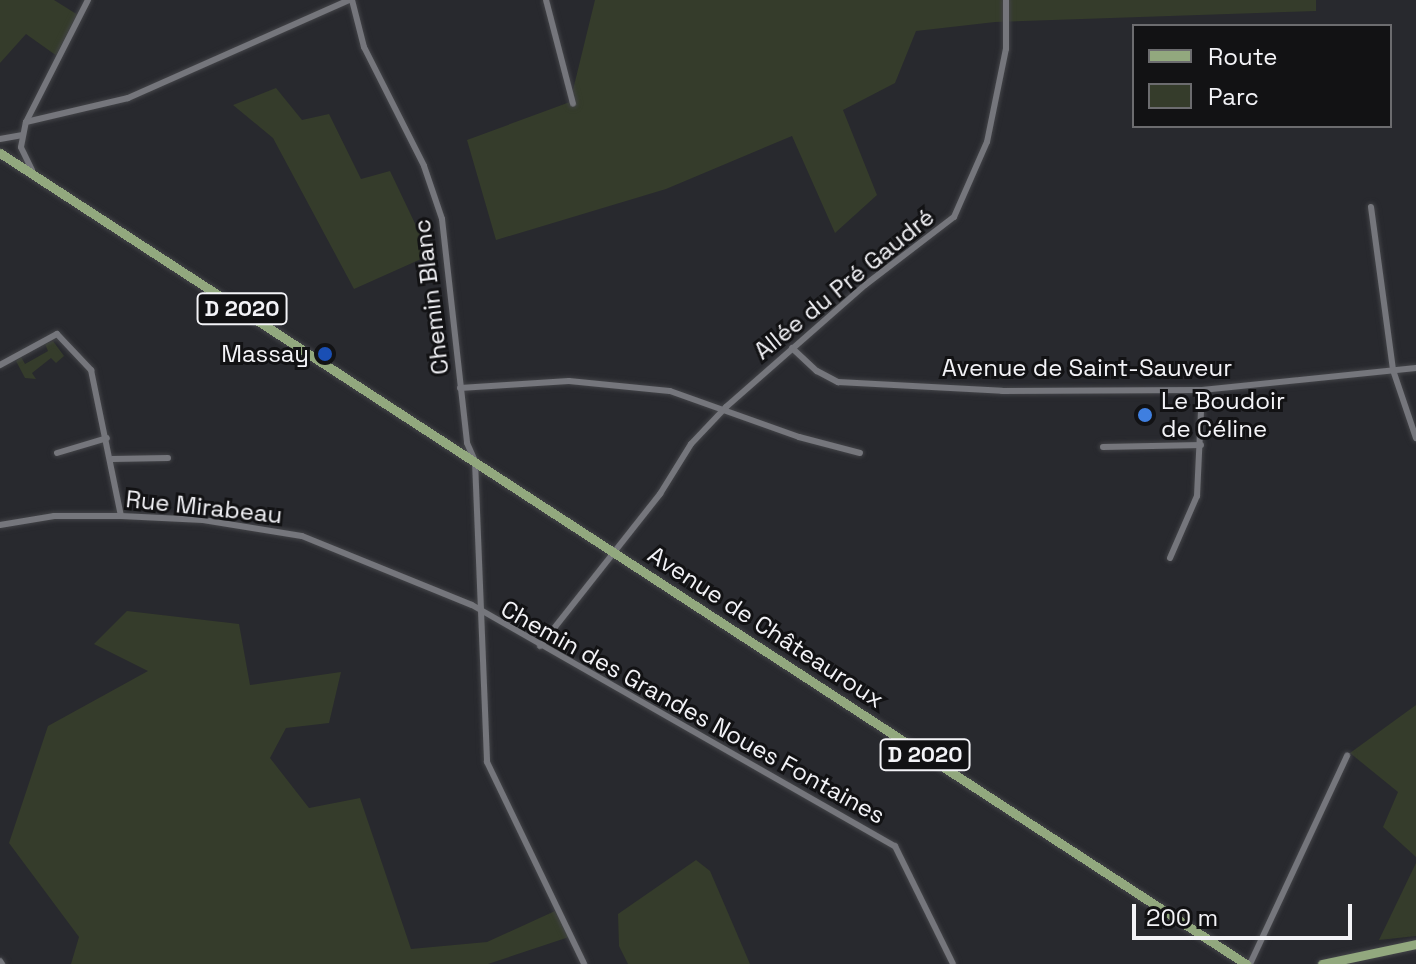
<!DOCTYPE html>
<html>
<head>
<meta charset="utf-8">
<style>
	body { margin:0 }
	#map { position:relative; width:1416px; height:964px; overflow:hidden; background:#28292e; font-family:"Space Grotesk",sans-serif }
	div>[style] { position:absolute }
	.green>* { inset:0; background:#353c2b }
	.roads { filter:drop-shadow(0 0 2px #434448) drop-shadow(0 0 2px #434448) }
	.minor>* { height:6px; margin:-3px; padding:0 3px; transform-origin:3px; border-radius:3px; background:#75767c }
	.primary>* { height:9px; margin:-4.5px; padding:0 4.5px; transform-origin:4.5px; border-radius:4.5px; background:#92a87e }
	.dots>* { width:22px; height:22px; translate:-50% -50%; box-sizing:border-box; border:4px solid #121214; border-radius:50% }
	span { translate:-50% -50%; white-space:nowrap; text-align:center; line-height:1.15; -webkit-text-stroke:6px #121214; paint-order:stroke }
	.shield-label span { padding:2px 6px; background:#121214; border:2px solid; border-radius:6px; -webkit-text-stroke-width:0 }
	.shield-label { font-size:22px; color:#f3f3f7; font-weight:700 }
	.street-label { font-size:24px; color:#f3f3f7 }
	.poi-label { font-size:24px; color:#f3f3f7 }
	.right { translate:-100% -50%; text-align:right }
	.left { translate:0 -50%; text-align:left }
	.legend { position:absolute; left:1132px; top:24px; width:260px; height:104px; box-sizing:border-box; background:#121214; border:2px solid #6c6c6f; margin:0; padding:10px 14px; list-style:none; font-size:24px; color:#f3f3f7 }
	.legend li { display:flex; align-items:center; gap:16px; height:40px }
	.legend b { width:40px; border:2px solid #6c6c6f }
	.scale { position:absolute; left:1132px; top:904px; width:220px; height:36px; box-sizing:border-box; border:4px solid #f3f3f7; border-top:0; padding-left:10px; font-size:24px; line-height:28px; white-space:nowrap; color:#f3f3f7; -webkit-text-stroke:6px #121214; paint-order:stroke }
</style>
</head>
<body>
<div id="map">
	<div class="green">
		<div style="clip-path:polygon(0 0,54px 0,78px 15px,57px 56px,26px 34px,0 63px)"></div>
		<div style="clip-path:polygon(595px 0,1316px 0,1316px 11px,995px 22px,916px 31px,895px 83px,843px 110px,877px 195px,835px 233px,792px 136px,666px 189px,496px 240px,467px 140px,570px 102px)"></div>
		<div style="clip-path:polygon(276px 88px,302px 120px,329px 114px,361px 179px,390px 171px,430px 255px,354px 289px,273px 138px,233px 105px)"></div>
		<div style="clip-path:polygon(53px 341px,64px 356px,56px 363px,51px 358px,32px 373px,36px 379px,25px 378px,16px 361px,21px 357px,25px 364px,48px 351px,45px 344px)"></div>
		<div style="clip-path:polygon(127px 611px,239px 624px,250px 685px,341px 672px,329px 723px,286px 728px,270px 758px,309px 808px,360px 798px,411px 949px,487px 942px,555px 911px,569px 937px,488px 964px,71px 964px,79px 937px,9px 843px,48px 726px,148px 671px,94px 644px)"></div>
		<div style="clip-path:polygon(1416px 705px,1416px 857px,1383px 827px,1398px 792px,1350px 753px)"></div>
		<div style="clip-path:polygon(696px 860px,710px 871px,750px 964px,628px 964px,619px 946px,618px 914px)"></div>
		<div style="clip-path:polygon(1416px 863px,1416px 936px,1379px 940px)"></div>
	</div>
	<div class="roads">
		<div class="minor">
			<div style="left:352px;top:0;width:49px;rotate:75.7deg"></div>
			<div style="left:364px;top:47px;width:133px;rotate:63.2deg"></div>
			<div style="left:424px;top:166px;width:56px;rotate:71.2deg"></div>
			<div style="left:442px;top:219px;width:225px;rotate:83.6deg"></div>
			<div style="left:467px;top:443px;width:20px;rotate:66deg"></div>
			<div style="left:475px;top:461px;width:301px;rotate:87.7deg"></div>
			<div style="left:487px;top:762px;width:224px;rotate:64.3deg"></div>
			<div style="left:546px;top:0;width:107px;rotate:75.4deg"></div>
			<div style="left:26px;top:122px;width:137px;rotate:-63.1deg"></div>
			<div style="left:0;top:139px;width:23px;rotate:-10deg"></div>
			<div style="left:32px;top:170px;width:25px;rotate:-116deg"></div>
			<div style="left:21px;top:147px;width:25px;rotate:-79deg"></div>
			<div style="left:26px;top:122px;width:105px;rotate:-13.2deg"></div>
			<div style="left:128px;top:98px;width:242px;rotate:-23.9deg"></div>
			<div style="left:1371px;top:207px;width:164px;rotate:82.3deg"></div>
			<div style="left:1393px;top:370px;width:72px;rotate:71.3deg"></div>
			<div style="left:792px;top:348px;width:34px;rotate:43deg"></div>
			<div style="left:817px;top:371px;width:24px;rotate:28deg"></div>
			<div style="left:838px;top:382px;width:164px;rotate:3.1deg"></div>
			<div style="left:1002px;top:391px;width:200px;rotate:-0.3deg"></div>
			<div style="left:1202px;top:390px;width:215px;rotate:-5.9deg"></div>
			<div style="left:0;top:365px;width:65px;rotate:-28.5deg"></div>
			<div style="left:57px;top:334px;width:50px;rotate:46.6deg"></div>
			<div style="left:91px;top:370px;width:149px;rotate:78.4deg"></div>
			<div style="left:460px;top:388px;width:109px;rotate:-3.7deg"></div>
			<div style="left:569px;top:381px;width:101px;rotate:5.7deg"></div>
			<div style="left:670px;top:391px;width:137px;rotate:19.6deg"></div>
			<div style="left:799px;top:437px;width:63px;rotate:14.7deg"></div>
			<div style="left:1103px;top:447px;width:98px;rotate:-1.2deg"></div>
			<div style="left:57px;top:453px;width:52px;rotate:-16.7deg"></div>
			<div style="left:112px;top:459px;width:56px;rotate:-1deg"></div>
			<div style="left:0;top:525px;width:55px;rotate:-9.5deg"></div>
			<div style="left:54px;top:516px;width:67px"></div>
			<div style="left:121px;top:516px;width:82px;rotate:2.8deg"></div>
			<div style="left:203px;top:520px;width:100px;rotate:9.2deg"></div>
			<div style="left:302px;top:536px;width:183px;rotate:22.1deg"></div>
			<div style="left:472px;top:605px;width:487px;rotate:29.7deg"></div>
			<div style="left:895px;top:846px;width:131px;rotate:63.8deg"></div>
			<div style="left:1170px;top:558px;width:68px;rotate:-66.5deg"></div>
			<div style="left:1197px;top:496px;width:106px;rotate:-87.3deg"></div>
			<div style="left:540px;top:646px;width:194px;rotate:-51.7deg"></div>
			<div style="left:660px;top:494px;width:59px;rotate:-58.2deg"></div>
			<div style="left:691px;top:444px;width:51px;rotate:-46.6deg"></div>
			<div style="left:726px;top:407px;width:185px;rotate:-41.3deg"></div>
			<div style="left:865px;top:285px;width:112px;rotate:-37.4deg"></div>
			<div style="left:954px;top:217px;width:82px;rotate:-66.3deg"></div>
			<div style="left:987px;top:142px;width:95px;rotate:-78.5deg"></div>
			<div style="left:1006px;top:49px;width:49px;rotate:-90deg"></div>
			<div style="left:0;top:961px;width:4px;rotate:56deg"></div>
			<div style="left:1250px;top:964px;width:230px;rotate:-65deg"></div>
		</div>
		<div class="primary">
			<div style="left:0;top:153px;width:1487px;rotate:33.06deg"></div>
			<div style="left:1322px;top:964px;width:96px;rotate:-12deg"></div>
		</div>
	</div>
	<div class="dots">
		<div style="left:325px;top:354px;background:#1a4fb4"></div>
		<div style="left:1145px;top:415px;background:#3f7fe0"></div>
	</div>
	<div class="shield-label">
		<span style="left:242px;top:309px">D 2020</span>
		<span style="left:925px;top:755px">D 2020</span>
	</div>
	<div class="street-label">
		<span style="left:844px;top:284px;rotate:-39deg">Allée du Pré Gaudré</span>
		<span style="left:431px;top:297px;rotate:-97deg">Chemin Blanc</span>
		<span style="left:1087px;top:368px">Avenue de Saint-Sauveur</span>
		<span style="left:204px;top:507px;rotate:6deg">Rue Mirabeau</span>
		<span style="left:766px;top:627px;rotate:33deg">Avenue de Châteauroux</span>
		<span style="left:693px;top:712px;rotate:29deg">Chemin des Grandes Noues Fontaines</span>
	</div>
	<div class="poi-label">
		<span class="right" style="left:309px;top:354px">Massay</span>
		<span class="left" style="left:1161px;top:415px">Le Boudoir<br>de Céline</span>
	</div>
	<ul class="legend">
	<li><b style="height:10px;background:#92a87e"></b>Route</li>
	<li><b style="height:22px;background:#353c2b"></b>Parc</li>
	</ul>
	<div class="scale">200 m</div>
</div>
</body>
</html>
